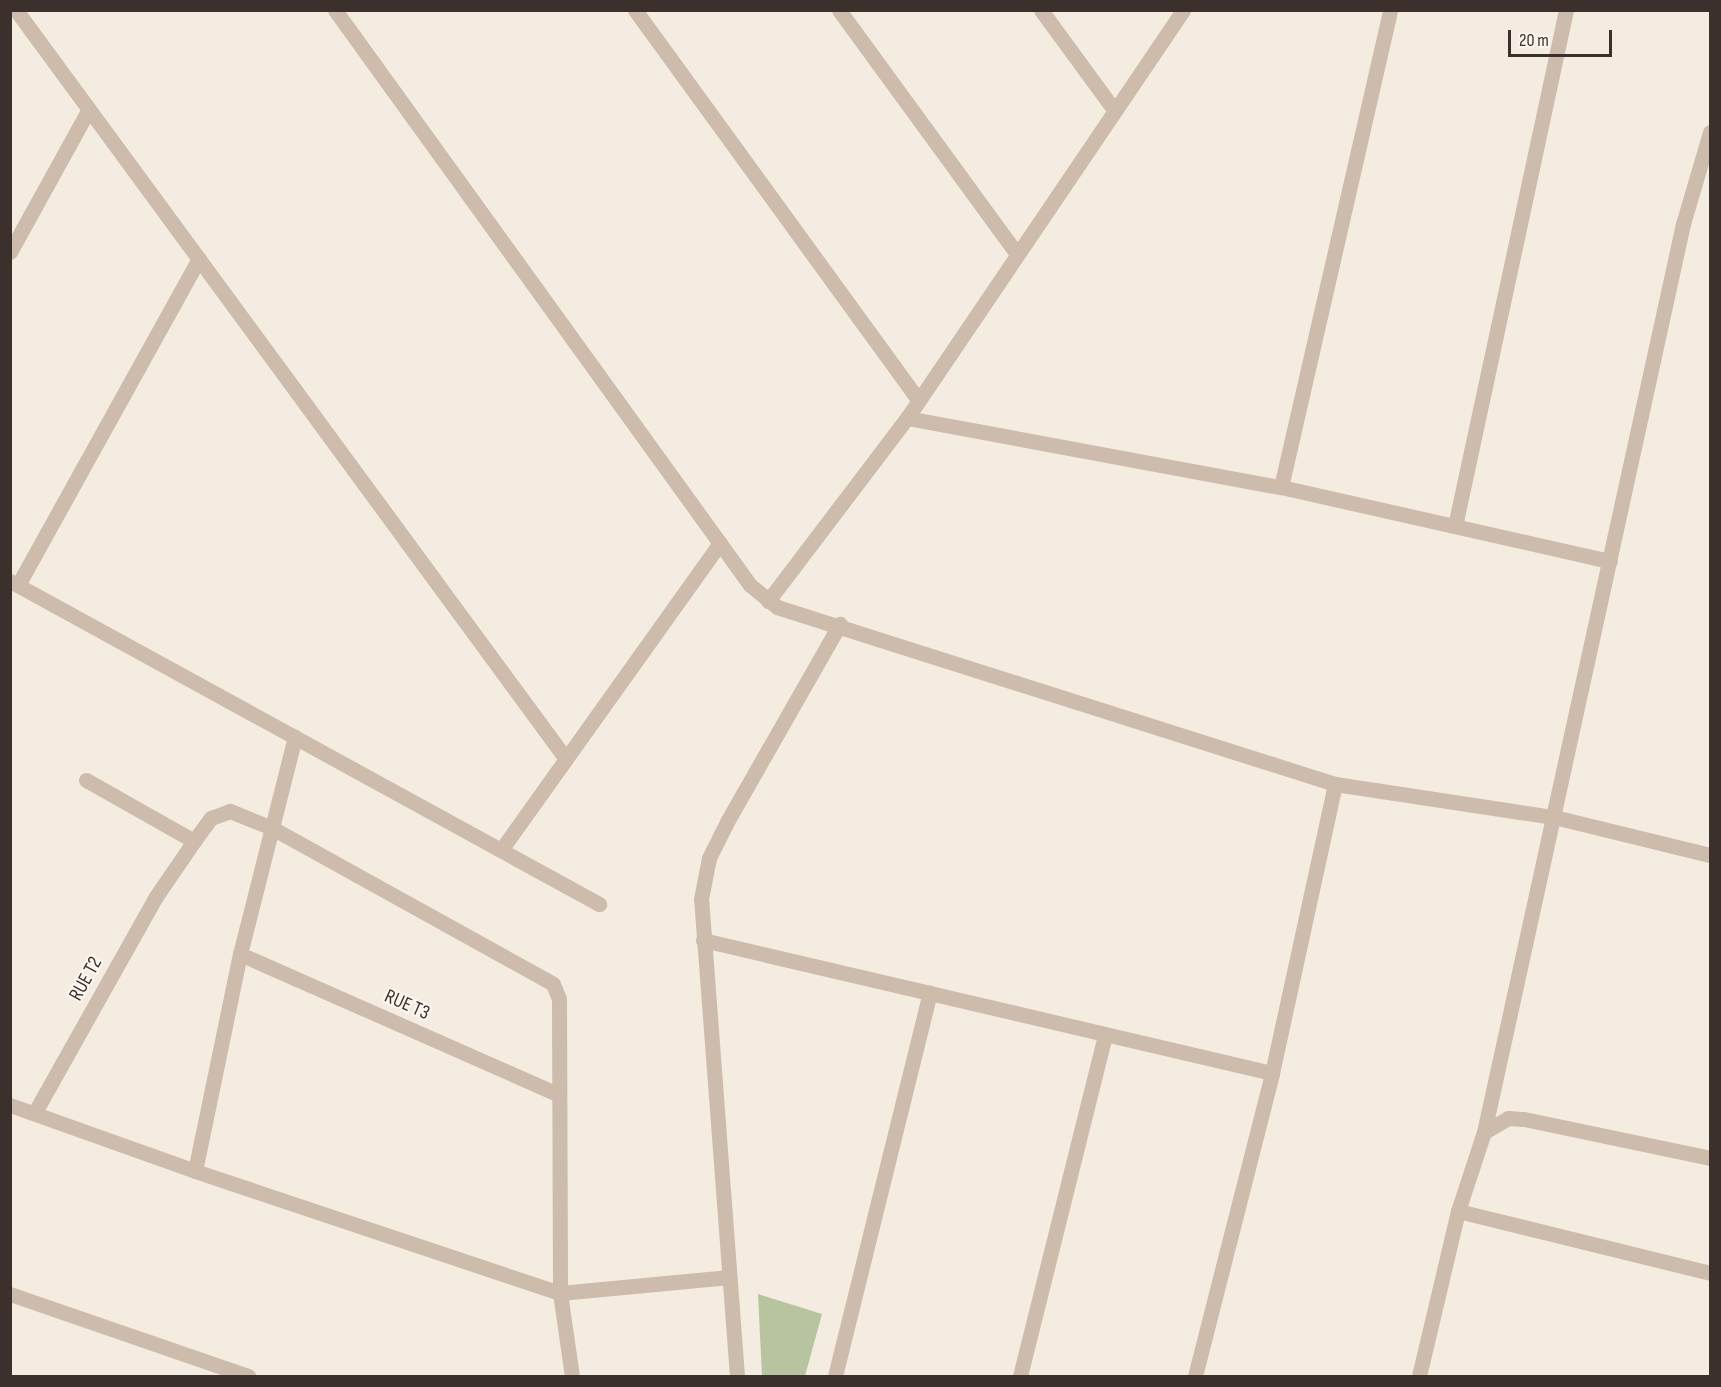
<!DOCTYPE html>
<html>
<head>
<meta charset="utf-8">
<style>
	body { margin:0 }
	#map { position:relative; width:1721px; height:1387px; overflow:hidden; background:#f4ebe1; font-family:"Sofia Sans Condensed",sans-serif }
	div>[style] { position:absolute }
	.green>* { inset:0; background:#b8c4a0 }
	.street>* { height:15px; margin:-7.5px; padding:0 7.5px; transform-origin:7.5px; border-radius:7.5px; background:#cdbbac }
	span { translate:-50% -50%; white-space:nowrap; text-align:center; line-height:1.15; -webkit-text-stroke:4.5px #fbf5ee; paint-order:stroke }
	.street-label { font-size:20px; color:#3b302b }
	.frame { position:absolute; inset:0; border:12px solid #3b302b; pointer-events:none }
	.scale { position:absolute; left:1508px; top:30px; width:104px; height:27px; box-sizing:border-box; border:3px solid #3b302b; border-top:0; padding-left:8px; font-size:18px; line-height:21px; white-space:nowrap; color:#3b302b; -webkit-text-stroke:4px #fbf5ee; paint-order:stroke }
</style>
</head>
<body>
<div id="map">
	<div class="green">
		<div style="clip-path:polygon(758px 1294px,822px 1314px,805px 1376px,762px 1376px)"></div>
	</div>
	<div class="street">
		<div style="left:16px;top:10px;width:929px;rotate:53.71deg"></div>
		<div style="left:335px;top:10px;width:709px;rotate:54.18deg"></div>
		<div style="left:750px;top:585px;width:35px;rotate:39deg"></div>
		<div style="left:777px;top:607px;width:585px;rotate:17.6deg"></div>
		<div style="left:1335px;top:784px;width:221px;rotate:8.6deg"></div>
		<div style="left:1554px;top:817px;width:161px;rotate:13.7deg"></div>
		<div style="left:635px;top:10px;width:482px;rotate:54deg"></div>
		<div style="left:839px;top:10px;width:302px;rotate:53.9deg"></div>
		<div style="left:1041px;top:10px;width:125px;rotate:53.8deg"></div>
		<div style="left:10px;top:252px;width:163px;rotate:-61.1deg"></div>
		<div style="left:907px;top:418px;width:380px;rotate:10.5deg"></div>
		<div style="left:1281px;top:487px;width:337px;rotate:12.7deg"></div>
		<div style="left:1281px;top:487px;width:489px;rotate:-77.1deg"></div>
		<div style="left:1455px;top:526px;width:528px;rotate:-77.86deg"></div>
		<div style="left:10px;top:581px;width:672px;rotate:28.74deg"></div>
		<div style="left:18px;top:585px;width:373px;rotate:-61deg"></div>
		<div style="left:768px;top:601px;width:230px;rotate:-52.8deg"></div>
		<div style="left:907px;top:418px;width:493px;rotate:-55.9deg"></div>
		<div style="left:194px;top:841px;width:29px;rotate:-54deg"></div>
		<div style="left:211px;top:818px;width:20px;rotate:-20deg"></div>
		<div style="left:230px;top:811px;width:45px;rotate:22deg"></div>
		<div style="left:272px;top:828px;width:321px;rotate:29deg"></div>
		<div style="left:553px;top:984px;width:16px;rotate:68deg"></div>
		<div style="left:559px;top:999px;width:294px;rotate:89.8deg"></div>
		<div style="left:560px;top:1293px;width:84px;rotate:81.8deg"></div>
		<div style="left:501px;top:850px;width:377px;rotate:-54.5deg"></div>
		<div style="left:703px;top:940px;width:584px;rotate:13.16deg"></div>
		<div style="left:240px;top:954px;width:347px;rotate:23.8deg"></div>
		<div style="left:10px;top:1105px;width:196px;rotate:19.6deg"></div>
		<div style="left:195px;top:1171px;width:385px;rotate:18.5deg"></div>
		<div style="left:560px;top:1293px;width:170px;rotate:-5.4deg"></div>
		<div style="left:35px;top:1112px;width:245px;rotate:-60.7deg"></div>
		<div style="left:155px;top:898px;width:69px;rotate:-55.6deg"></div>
		<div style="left:194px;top:841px;width:124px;rotate:-150.5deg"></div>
		<div style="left:1484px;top:1132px;width:28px;rotate:-30deg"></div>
		<div style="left:1508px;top:1118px;width:16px;rotate:4deg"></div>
		<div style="left:1524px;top:1119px;width:190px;rotate:11.8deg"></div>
		<div style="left:195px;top:1171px;width:222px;rotate:-78.3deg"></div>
		<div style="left:240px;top:954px;width:224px;rotate:-75.8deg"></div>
		<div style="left:1458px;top:1211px;width:260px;rotate:13.8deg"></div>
		<div style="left:10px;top:1294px;width:252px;rotate:19deg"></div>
		<div style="left:737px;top:1376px;width:478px;rotate:-94.3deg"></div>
		<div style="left:701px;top:899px;width:42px;rotate:-79deg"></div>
		<div style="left:709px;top:858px;width:42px;rotate:-63.4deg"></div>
		<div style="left:728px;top:820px;width:226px;rotate:-60.3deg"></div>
		<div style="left:835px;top:1376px;width:395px;rotate:-76.1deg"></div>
		<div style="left:1020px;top:1376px;width:352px;rotate:-76deg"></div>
		<div style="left:1195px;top:1376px;width:313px;rotate:-75.7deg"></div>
		<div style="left:1272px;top:1073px;width:296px;rotate:-77.7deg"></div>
		<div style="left:1419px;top:1376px;width:170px;rotate:-76.7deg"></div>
		<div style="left:1458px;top:1211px;width:83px;rotate:-71.8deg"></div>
		<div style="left:1484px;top:1132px;width:930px;rotate:-77.64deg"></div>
		<div style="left:1683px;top:224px;width:96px;rotate:-73.6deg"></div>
	</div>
	<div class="street-label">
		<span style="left:86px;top:979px;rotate:-61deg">RUE T2</span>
		<span style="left:407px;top:1005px;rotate:24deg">RUE T3</span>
	</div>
	<div class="frame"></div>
	<div class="scale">20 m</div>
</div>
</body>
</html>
